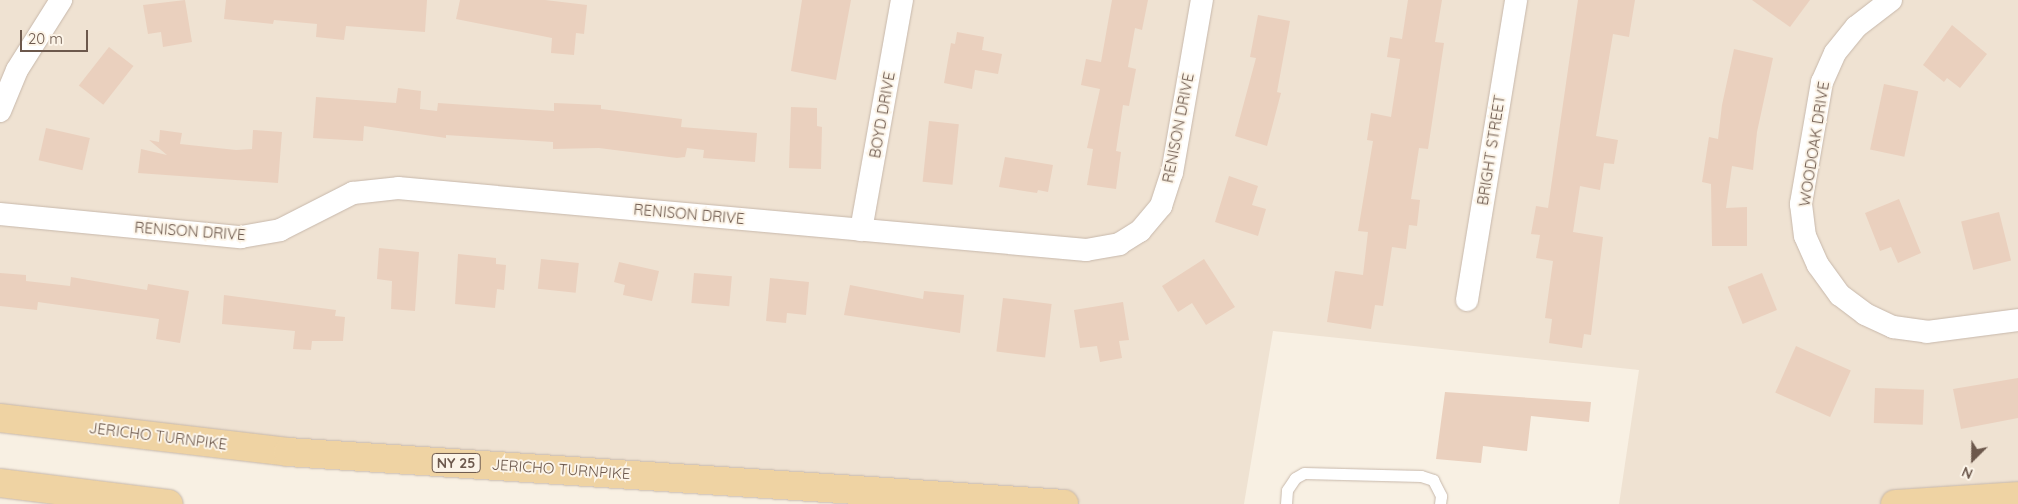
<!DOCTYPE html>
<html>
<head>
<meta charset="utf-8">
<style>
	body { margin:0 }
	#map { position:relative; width:2018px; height:504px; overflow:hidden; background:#f8f0e3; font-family:Quicksand,sans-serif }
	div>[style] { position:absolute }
	.residential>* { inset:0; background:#efe2d2 }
	.building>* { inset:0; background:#ead0be; transform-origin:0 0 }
	.roads { filter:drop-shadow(0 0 1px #c7b8ab) drop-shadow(0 0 1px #c7b8ab) }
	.lane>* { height:11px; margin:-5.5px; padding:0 5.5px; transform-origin:5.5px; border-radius:5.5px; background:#fff }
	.street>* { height:22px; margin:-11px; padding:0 11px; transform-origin:11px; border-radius:11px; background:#fff }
	.primary>* { height:28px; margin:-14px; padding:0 14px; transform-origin:14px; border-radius:14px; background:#efd3a3 }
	span { translate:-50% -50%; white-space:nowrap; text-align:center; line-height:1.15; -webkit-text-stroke:4px #fcf4e8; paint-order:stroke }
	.shield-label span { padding:1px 4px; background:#fcf4e8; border:1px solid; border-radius:4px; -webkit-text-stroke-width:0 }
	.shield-label { font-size:14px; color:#6c584c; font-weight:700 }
	.street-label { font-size:15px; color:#6c584c }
	.north { position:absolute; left:1948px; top:434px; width:50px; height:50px; -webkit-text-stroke:4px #fcf4e8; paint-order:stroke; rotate:203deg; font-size:14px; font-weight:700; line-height:20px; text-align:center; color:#6c584c }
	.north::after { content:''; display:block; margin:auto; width:18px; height:22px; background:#6c584c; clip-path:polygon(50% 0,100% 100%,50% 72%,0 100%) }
	.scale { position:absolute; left:20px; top:30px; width:68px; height:22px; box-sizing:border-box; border:2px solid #6c584c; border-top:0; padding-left:6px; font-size:15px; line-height:18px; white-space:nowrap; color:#6c584c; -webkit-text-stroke:4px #fcf4e8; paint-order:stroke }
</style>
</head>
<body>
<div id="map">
	<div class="residential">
		<div style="clip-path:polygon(0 0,2018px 0,2018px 496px,1895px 504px,1619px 504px,1639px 370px,1273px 331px,1244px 504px,1064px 504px,0 418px)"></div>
	</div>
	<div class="building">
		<div style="clip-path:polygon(185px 0,192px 42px,163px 47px,161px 32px,148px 34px,143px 5px)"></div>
		<div style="clip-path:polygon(226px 0,427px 0,425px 32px,346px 26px,344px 40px,316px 37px,317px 24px,274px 20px,273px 24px,224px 19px)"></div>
		<div style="clip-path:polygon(460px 0,545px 0,587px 5px,584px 34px,576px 33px,574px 55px,551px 53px,552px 38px,456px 19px)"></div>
		<div style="clip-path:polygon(802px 0,851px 0,836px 80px,791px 71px)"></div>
		<div style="clip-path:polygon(1112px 0,1148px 0,1142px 30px,1135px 28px,1128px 67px,1136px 69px,1129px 106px,1123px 105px,1116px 151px,1121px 152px,1116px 189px,1087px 185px,1093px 149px,1087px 148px,1100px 89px,1081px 85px,1086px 59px,1101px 62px)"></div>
		<div style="clip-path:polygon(1408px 0,1442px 0,1435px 42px,1444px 43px,1428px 149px,1419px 148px,1411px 199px,1420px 200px,1417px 226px,1409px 225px,1406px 249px,1392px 247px,1383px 306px,1375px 305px,1371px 329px,1327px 322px,1335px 271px,1363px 275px,1368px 232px,1358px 231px,1373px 141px,1367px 140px,1371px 113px,1391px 117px,1400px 59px,1387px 57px,1390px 37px,1402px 39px)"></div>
		<div style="clip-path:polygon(1578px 0,1635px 0,1629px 37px,1613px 34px,1596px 136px,1618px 140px,1614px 164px,1604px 163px,1600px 190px,1580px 186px,1573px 232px,1603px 237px,1591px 335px,1584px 334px,1582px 348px,1549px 343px,1552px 319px,1545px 318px,1553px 261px,1536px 258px,1540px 235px,1531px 234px,1536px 206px,1548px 208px)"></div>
		<div style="clip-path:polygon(1752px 0,1810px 0,1790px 27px)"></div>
		<div style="clip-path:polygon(1258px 15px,1290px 21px,1277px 92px,1281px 93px,1267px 146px,1235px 136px,1256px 58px,1250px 57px)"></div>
		<div style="clip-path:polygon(1952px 25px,1987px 54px,1960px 88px,1947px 78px,1944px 82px,1923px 65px)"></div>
		<div style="clip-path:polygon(957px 32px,984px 37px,982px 50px,1002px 54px,998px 74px,975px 70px,972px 89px,944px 83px,951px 43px,955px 44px)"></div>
		<div style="left:109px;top:47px;width:31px;height:49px;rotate:38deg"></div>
		<div style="clip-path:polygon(1734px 49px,1773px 58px,1757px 132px,1753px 170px,1732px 166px,1726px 208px,1747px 207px,1747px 246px,1712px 246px,1711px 184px,1702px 182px,1709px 137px,1718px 139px,1722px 105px)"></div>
		<div style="left:1884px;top:84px;width:35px;height:67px;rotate:12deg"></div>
		<div style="clip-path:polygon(398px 88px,421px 91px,420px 109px,437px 111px,438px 103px,554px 111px,554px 103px,601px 105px,601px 109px,682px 119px,681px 127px,757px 133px,755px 162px,703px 158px,704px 150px,687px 148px,685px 157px,677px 158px,599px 148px,553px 149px,553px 142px,446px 135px,446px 138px,364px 126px,363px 141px,313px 138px,316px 97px,396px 103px)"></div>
		<div style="clip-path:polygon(791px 107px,817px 108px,817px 126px,822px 127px,821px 169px,789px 168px)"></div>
		<div style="left:929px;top:121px;width:30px;height:61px;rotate:6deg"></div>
		<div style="left:46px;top:128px;width:45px;height:33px;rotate:13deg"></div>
		<div style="clip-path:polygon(160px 130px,182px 133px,180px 144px,236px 150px,252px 149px,253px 130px,282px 132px,278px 183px,138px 173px,141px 149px,167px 155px,149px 140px,159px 142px)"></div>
		<div style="clip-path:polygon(1005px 157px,1053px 165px,1048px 192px,1038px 190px,1037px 193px,999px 187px)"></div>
		<div style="clip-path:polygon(1229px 176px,1258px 186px,1252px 205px,1266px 209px,1258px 236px,1215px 222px)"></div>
		<div style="clip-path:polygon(1899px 199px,1921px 253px,1898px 263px,1891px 247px,1880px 251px,1865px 213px)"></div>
		<div style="left:1999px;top:212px;width:50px;height:39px;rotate:76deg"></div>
		<div style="clip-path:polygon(379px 248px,419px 252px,415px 311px,391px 309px,392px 281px,377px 279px)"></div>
		<div style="clip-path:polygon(458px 254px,496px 258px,496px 264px,506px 265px,504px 290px,497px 289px,495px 308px,455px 304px)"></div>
		<div style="left:541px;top:259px;width:38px;height:30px;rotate:6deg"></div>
		<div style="clip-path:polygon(1204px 259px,1235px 307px,1206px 325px,1192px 303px,1178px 312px,1162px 286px)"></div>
		<div style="clip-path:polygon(619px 262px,659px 271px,652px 301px,623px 295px,625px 285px,614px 282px)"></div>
		<div style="clip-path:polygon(0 273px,26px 275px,26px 281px,70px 286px,71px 277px,147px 290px,148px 284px,189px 291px,180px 343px,156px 339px,159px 319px,38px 302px,37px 310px,0 306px)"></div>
		<div style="left:694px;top:273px;width:38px;height:30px;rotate:5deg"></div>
		<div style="left:1762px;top:273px;width:40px;height:37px;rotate:68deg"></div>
		<div style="clip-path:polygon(770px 278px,809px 282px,806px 315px,787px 313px,786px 323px,766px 321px)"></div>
		<div style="clip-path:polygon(850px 285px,923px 299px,924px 291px,964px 295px,960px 333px,844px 315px)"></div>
		<div style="clip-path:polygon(224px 295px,336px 310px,335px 316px,345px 317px,343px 341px,312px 341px,311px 350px,293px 349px,295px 331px,222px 324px)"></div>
		<div style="left:1003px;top:298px;width:49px;height:54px;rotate:7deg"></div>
		<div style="clip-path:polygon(1123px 302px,1129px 340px,1119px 341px,1122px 358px,1100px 362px,1097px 346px,1080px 348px,1074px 310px)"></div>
		<div style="left:1796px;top:346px;width:60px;height:51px;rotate:24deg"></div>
		<div style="clip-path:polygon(2018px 378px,2018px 418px,1961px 429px,1953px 389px)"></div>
		<div style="left:1875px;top:388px;width:49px;height:35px;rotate:2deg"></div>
		<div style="clip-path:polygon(1445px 392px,1591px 402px,1589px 422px,1531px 416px,1527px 451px,1483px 446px,1481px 463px,1436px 459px)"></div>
	</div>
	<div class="roads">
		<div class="lane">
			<div style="left:1286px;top:504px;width:14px;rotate:-86deg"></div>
			<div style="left:1287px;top:490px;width:14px;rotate:-56deg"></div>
			<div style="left:1295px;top:478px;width:10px;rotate:-29deg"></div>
			<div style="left:1304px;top:473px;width:117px;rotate:1.5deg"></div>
			<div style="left:1421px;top:476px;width:13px;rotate:18deg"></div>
			<div style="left:1433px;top:480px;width:18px;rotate:63deg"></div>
			<div style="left:1441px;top:496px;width:8px;rotate:97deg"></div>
		</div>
		<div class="street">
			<div style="left:1891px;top:0;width:44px;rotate:142.4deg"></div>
			<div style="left:1856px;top:27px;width:33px;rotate:129deg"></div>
			<div style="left:1835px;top:53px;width:32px;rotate:114deg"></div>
			<div style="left:1822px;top:82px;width:124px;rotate:99.8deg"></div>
			<div style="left:1801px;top:204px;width:32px;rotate:83deg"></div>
			<div style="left:1805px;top:236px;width:32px;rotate:66deg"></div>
			<div style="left:1818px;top:265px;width:37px;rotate:54deg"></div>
			<div style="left:1840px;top:295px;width:31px;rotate:37deg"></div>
			<div style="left:1865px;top:314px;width:31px;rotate:25deg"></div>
			<div style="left:1893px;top:327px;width:34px;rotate:8deg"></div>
			<div style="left:1927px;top:332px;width:92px;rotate:-7.5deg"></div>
			<div style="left:0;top:111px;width:44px;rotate:-67.5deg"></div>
			<div style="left:17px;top:70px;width:83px;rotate:-57.8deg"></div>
			<div style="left:0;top:214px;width:242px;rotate:5.5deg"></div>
			<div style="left:241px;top:237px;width:40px;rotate:-10deg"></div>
			<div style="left:280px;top:230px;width:82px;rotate:-26.9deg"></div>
			<div style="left:353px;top:193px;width:45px;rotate:-6.3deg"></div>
			<div style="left:398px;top:188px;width:691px;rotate:5.15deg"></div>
			<div style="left:1086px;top:250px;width:34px;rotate:-10deg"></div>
			<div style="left:1119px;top:244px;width:25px;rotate:-32deg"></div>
			<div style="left:1140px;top:231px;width:33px;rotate:-50deg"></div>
			<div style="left:1161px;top:206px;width:35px;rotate:-72deg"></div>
			<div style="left:1172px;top:173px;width:176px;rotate:-80.2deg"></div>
			<div style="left:861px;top:230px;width:234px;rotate:-79.9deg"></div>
			<div style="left:1467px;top:300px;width:304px;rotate:-80.7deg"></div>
		</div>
		<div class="primary">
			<div style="left:0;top:418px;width:290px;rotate:6.7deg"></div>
			<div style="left:288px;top:452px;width:778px;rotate:3.83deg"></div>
			<div style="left:0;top:483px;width:170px;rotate:7.1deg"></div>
			<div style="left:1895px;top:504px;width:123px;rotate:-3.7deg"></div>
		</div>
	</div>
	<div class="shield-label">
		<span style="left:456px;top:463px">NY 25</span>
	</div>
	<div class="street-label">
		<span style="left:882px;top:115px;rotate:-80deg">BOYD DRIVE</span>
		<span style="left:1178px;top:128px;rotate:-79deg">RENISON DRIVE</span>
		<span style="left:1814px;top:144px;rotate:-81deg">WOODOAK DRIVE</span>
		<span style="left:1491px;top:150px;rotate:-81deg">BRIGHT STREET</span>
		<span style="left:689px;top:214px;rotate:5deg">RENISON DRIVE</span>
		<span style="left:190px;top:231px;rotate:4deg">RENISON DRIVE</span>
		<span style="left:158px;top:436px;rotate:7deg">JERICHO TURNPIKE</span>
		<span style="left:561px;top:469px;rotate:4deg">JERICHO TURNPIKE</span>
	</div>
	<div class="north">N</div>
	<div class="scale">20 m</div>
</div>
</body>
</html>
